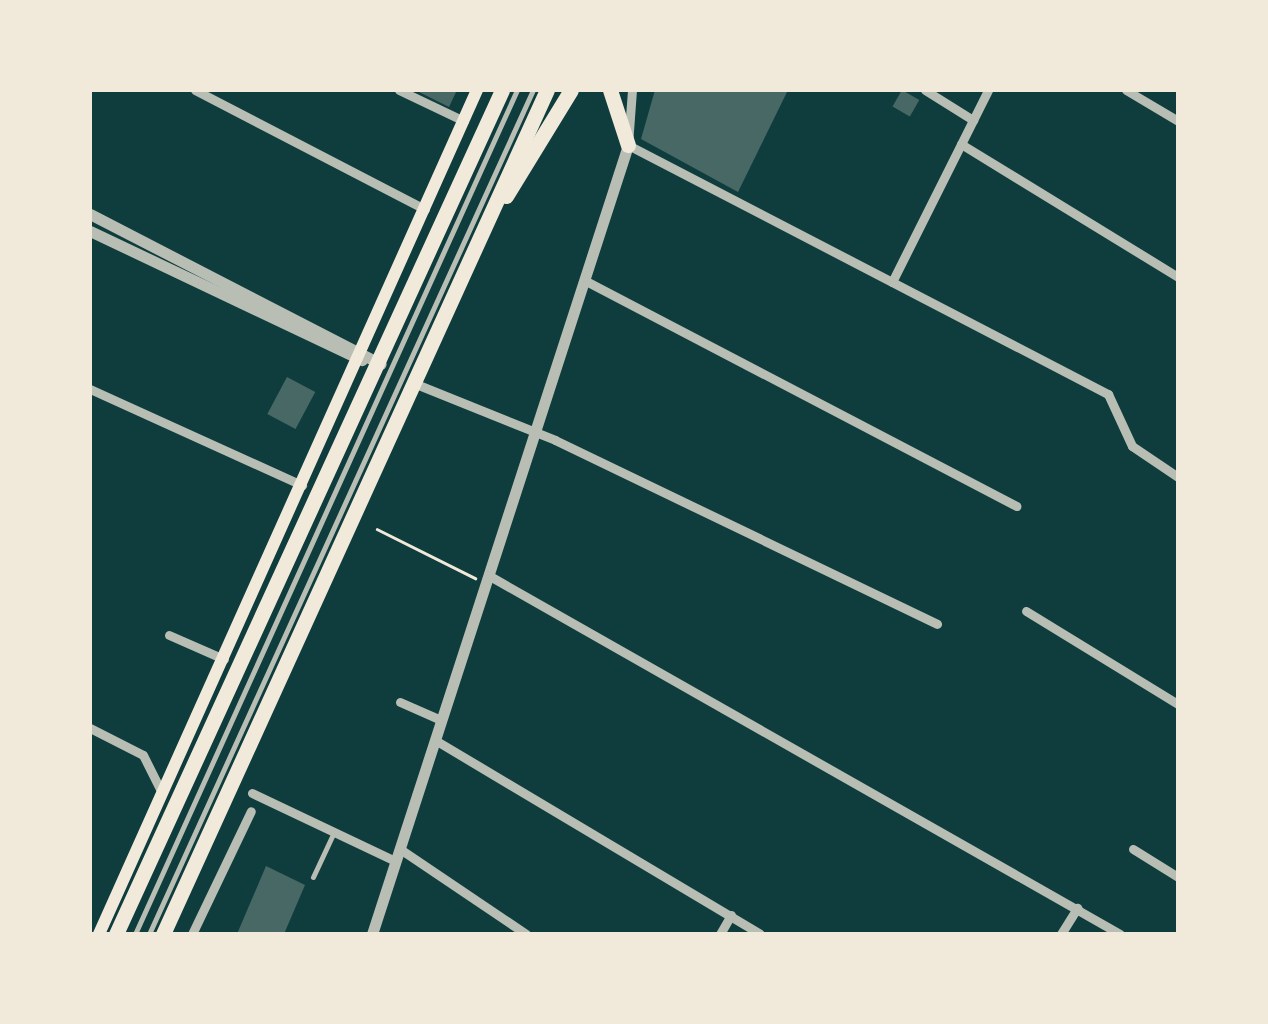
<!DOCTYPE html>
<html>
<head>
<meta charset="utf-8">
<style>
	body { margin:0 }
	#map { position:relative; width:1268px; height:1024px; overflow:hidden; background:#0f3d3e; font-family:"Varela Round",sans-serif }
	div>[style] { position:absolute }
	.building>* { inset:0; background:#486865; transform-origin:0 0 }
	.path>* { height:2.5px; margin:-1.25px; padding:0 1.25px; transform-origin:1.25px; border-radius:1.25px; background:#f1e9da }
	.service>* { height:5px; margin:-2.5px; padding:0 2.5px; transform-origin:2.5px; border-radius:2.5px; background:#b8beb3 }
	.minor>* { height:9px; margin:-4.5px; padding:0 4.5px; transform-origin:4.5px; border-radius:4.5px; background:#b8beb3 }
	.tertiary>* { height:11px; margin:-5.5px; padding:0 5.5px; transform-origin:5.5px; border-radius:5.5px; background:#b8beb3 }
	.secondary>* { height:12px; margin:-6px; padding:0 6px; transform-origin:6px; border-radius:6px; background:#f1e9da }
	.trunk>* { height:15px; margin:-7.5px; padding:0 7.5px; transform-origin:7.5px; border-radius:7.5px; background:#f1e9da }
	span { translate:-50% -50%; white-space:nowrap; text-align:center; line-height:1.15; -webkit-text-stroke:8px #f1e9da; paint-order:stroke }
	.frame { position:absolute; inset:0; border:92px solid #f1e9da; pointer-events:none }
</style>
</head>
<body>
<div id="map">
	<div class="building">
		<div style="clip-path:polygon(415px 90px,457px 90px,449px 107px)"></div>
		<div style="clip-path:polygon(655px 90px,788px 90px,738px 192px,641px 139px)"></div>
		<div style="left:902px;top:90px;width:20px;height:19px;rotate:30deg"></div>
		<div style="left:287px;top:377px;width:32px;height:42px;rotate:28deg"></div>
		<div style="clip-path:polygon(266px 866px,305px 885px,284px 934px,237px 934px)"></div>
	</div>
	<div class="path">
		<div style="left:377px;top:529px;width:110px;rotate:26.6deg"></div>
	</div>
	<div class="service">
		<div style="left:313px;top:877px;width:50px;rotate:-65deg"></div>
		<div style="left:135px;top:934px;width:926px;rotate:-65.65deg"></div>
		<div style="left:149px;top:934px;width:927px;rotate:-65.54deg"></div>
	</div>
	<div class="minor">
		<div style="left:195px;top:90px;width:259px;rotate:27.4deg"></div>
		<div style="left:399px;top:90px;width:72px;rotate:25.5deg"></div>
		<div style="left:632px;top:90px;width:55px;rotate:94.2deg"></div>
		<div style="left:628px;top:145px;width:541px;rotate:27.42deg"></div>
		<div style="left:1108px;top:394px;width:57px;rotate:65.2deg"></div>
		<div style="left:1132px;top:446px;width:55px;rotate:34deg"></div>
		<div style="left:925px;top:90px;width:57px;rotate:32deg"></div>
		<div style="left:1126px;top:90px;width:61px;rotate:30.8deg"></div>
		<div style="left:961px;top:144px;width:255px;rotate:31.5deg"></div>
		<div style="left:584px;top:280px;width:488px;rotate:27.6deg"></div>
		<div style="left:892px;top:282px;width:215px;rotate:-63.4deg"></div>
		<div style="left:416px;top:384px;width:150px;rotate:21.9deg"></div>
		<div style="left:555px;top:440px;width:424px;rotate:25.7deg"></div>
		<div style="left:90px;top:389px;width:233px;rotate:24.4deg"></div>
		<div style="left:488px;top:575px;width:727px;rotate:29.6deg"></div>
		<div style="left:1026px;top:611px;width:178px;rotate:31.5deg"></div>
		<div style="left:169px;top:635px;width:60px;rotate:23.6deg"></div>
		<div style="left:400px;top:702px;width:45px;rotate:23.7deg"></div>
		<div style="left:90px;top:728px;width:59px;rotate:27deg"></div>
		<div style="left:143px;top:755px;width:42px;rotate:63.4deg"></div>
		<div style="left:435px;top:740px;width:378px;rotate:30.8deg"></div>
		<div style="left:252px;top:793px;width:158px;rotate:25.4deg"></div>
		<div style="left:400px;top:849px;width:152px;rotate:34deg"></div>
		<div style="left:1133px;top:849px;width:53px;rotate:31.9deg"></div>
		<div style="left:192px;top:934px;width:136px;rotate:-64.4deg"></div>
		<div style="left:720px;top:934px;width:22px;rotate:-60deg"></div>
		<div style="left:1061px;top:934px;width:31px;rotate:-58deg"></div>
	</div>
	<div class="tertiary">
		<div style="left:90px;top:214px;width:327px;rotate:27.3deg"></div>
		<div style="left:90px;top:231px;width:301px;rotate:25.4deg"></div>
		<div style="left:372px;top:934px;width:829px;rotate:-72.02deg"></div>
	</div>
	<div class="secondary">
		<div style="left:99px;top:934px;width:925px;rotate:-65.87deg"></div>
	</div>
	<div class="trunk">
		<div style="left:610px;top:90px;width:58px;rotate:71.9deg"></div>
		<div style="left:506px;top:196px;width:124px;rotate:-58.5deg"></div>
		<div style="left:116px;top:934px;width:928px;rotate:-65.42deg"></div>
		<div style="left:163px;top:934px;width:927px;rotate:-65.54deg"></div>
	</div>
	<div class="frame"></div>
</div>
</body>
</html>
